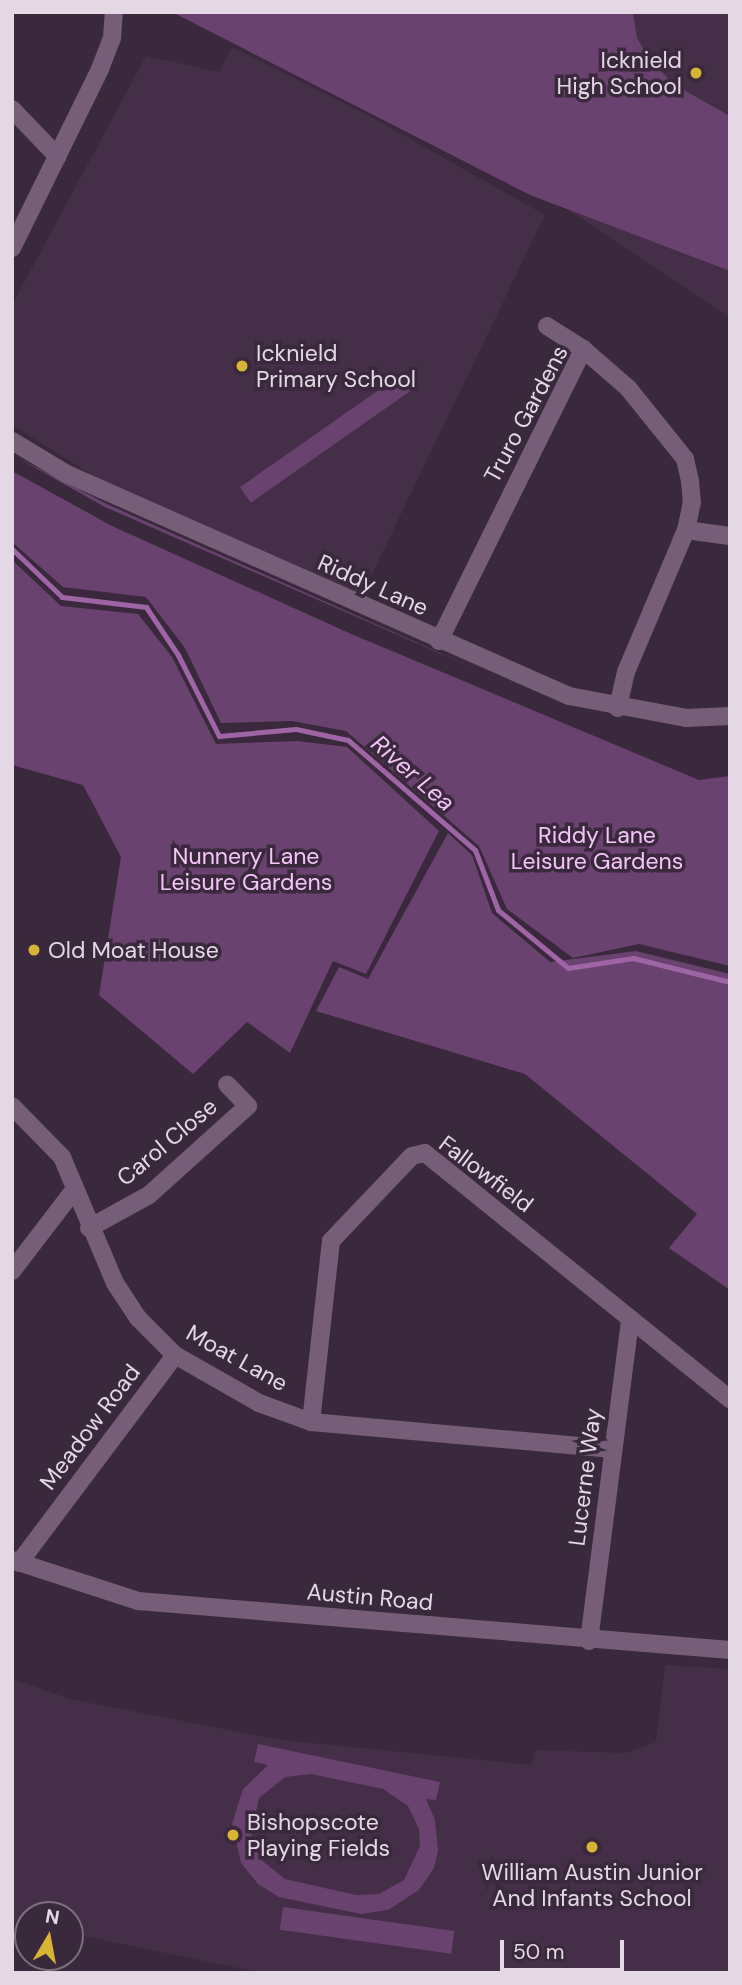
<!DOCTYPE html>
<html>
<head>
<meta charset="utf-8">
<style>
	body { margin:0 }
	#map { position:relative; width:742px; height:1985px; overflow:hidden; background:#3a293c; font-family:"DM Sans",sans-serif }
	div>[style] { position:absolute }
	.built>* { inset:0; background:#452e47 }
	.green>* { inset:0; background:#6a426f; transform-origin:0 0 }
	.stream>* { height:5px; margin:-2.5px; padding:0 2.5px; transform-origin:2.5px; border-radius:2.5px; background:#9e64a5 }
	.minor>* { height:18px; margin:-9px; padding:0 9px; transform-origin:9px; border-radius:9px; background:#765e79 }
	.dots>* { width:19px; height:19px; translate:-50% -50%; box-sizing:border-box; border:4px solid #3a293c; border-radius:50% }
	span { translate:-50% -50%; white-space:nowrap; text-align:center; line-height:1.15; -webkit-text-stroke:7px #3a293c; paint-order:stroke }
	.poi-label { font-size:23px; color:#e4d8e5 }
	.right { translate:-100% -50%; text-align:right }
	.left { translate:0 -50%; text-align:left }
	.street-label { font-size:23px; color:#e4d8e5 }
	.park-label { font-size:23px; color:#f4c5f9 }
	.water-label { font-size:24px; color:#f4c4f9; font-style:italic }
	.frame { position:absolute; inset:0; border:14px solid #e4d8e5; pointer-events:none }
	.north { position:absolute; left:14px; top:1901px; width:70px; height:70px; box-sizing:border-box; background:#3a293c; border:2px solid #7e6f80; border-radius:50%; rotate:10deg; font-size:19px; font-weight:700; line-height:28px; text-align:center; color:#e4d8e5 }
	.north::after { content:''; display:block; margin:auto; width:24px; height:32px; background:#d7b434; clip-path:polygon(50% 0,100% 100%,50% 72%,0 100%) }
	.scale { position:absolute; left:500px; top:1940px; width:124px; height:32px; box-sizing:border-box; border:4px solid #e4d8e5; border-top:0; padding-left:9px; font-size:21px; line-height:24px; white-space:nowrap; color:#e4d8e5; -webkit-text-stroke:5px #3a293c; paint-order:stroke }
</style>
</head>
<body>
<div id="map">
	<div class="built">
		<div style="clip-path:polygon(633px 12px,730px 12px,730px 116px,675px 85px,651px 61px,637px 38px)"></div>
		<div style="clip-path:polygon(232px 47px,373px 118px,545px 215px,361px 597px,102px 481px,12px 425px,12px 305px,146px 56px,219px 72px)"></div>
		<div style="clip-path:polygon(566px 208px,730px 271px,730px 318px)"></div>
		<div style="clip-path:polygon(665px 1665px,730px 1669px,730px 1973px,262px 1973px,70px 1933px,70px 1915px,28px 1915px,28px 1924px,12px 1920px,12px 1679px,70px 1699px,280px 1740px,532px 1765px,535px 1750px,626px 1753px,656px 1742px)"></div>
	</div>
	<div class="green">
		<div style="clip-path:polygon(172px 12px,633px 12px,637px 38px,651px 61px,675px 85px,730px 116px,730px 271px,530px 195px)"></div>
		<div style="left:403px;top:373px;width:19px;height:199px;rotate:55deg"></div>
		<div style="clip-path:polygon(16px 457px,109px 505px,483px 672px,105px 507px)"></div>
		<div style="clip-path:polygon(12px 471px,112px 526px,349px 633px,699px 780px,730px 776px,730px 966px,639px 944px,573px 958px,507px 909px,479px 846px,346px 731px,292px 721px,221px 723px,185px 648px,146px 597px,63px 587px,12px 542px)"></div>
		<div style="clip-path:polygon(12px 560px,61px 606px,138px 614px,172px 657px,216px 744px,298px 741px,347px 747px,439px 831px,366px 974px,333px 961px,290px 1053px,247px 1022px,193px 1074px,99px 995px,121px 857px,83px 785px,12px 765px)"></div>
		<div style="clip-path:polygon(448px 833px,472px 855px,492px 913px,550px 962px,636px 951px,730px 974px,730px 1290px,669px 1248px,697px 1214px,525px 1074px,316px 1011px,339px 967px,368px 979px)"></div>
		<div style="clip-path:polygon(evenodd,258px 1744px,440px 1782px,436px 1800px,426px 1799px,435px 1820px,438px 1851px,434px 1868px,419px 1890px,388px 1910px,361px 1914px,279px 1897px,258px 1884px,241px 1863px,232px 1824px,243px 1789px,268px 1765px,254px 1762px,258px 1744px,311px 1774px,383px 1789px,408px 1806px,419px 1829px,420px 1846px,404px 1880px,379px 1894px,356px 1895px,285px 1879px,260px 1859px,251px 1833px,259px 1798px,285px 1777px,311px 1774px)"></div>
		<div style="left:283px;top:1907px;width:173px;height:23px;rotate:8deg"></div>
	</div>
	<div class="stream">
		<div style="left:12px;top:549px;width:69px;rotate:43.8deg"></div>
		<div style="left:62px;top:597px;width:85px;rotate:6.8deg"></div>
		<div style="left:146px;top:607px;width:58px;rotate:56.3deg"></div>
		<div style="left:178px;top:655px;width:91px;rotate:63.2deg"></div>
		<div style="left:219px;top:736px;width:77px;rotate:-5.2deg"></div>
		<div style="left:296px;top:729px;width:53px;rotate:11.9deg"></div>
		<div style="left:348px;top:740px;width:168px;rotate:40.9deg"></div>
		<div style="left:475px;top:850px;width:64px;rotate:69deg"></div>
		<div style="left:498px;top:910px;width:91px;rotate:39.6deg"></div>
		<div style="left:568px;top:968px;width:66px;rotate:-8.7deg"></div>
		<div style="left:633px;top:958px;width:100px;rotate:13.9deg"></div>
	</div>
	<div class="minor">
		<div style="left:12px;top:109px;width:66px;rotate:46.2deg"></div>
		<div style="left:12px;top:248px;width:199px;rotate:-63.8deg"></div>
		<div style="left:100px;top:69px;width:33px;rotate:-69deg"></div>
		<div style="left:112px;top:38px;width:26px;rotate:-86deg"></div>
		<div style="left:547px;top:326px;width:43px;rotate:32.6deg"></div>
		<div style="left:12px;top:441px;width:64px;rotate:31deg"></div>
		<div style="left:67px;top:474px;width:549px;rotate:23.86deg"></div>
		<div style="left:569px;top:696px;width:119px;rotate:10.6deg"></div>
		<div style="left:686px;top:718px;width:44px;rotate:-2.6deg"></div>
		<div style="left:686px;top:530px;width:44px;rotate:7.8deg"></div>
		<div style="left:439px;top:641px;width:326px;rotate:-63.7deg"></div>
		<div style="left:583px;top:349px;width:60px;rotate:40.9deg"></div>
		<div style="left:628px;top:388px;width:91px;rotate:51.2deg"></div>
		<div style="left:685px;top:459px;width:23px;rotate:77deg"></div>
		<div style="left:690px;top:481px;width:21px;rotate:85deg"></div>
		<div style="left:692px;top:502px;width:29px;rotate:102deg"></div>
		<div style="left:686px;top:530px;width:154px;rotate:112.9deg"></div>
		<div style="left:626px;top:672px;width:37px;rotate:103deg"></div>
		<div style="left:12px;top:1106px;width:71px;rotate:45.6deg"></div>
		<div style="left:62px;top:1157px;width:137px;rotate:67.2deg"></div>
		<div style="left:115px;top:1283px;width:42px;rotate:56.7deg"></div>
		<div style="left:138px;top:1318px;width:52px;rotate:45deg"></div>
		<div style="left:175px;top:1355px;width:97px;rotate:29.7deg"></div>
		<div style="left:259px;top:1403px;width:55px;rotate:20.1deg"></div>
		<div style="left:311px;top:1422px;width:303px;rotate:5.1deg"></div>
		<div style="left:89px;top:1228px;width:68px;rotate:-28.8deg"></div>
		<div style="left:149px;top:1195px;width:133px;rotate:-42deg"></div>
		<div style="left:248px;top:1106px;width:30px;rotate:-134deg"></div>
		<div style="left:12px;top:1271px;width:103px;rotate:-52.5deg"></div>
		<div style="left:311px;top:1422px;width:182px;rotate:-83.7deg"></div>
		<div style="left:331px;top:1241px;width:117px;rotate:-46.4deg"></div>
		<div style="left:412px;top:1156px;width:13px;rotate:-13deg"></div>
		<div style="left:425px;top:1153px;width:392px;rotate:38.9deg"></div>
		<div style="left:12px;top:1560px;width:133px;rotate:18deg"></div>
		<div style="left:138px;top:1601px;width:594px;rotate:4.73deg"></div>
		<div style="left:19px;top:1563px;width:260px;rotate:-53.1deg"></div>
		<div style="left:589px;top:1641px;width:325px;rotate:-82.7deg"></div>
	</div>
	<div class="dots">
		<div style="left:696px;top:73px;background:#d7b434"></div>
		<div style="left:242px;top:366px;background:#d7b434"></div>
		<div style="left:34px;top:950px;background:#d7b434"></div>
		<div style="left:233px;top:1835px;background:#d7b434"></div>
		<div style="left:592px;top:1847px;background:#d7b434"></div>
	</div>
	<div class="poi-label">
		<span class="right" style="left:682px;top:73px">Icknield<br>High School</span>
		<span class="left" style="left:256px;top:366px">Icknield<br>Primary School</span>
		<span class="left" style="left:48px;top:950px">Old Moat House</span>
		<span class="left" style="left:247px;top:1835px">Bishopscote<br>Playing Fields</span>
		<span style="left:592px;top:1885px">William Austin Junior<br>And Infants School</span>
	</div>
	<div class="street-label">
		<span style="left:526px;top:414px;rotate:-62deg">Truro Gardens</span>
		<span style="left:373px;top:585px;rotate:24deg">Riddy Lane</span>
		<span style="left:167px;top:1142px;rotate:-40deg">Carol Close</span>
		<span style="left:486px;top:1174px;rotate:37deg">Fallowfield</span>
		<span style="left:237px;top:1358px;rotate:29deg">Moat Lane</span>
		<span style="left:90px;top:1427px;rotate:-53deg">Meadow Road</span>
		<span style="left:585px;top:1477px;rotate:-83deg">Lucerne Way</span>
		<span style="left:370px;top:1597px;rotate:5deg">Austin Road</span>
	</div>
	<div class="park-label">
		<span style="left:597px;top:848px">Riddy Lane<br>Leisure Gardens</span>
		<span style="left:246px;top:869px">Nunnery Lane<br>Leisure Gardens</span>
	</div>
	<div class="water-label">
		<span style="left:413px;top:773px;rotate:41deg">River Lea</span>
	</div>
	<div class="frame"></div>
	<div class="north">N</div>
	<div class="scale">50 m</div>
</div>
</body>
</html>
